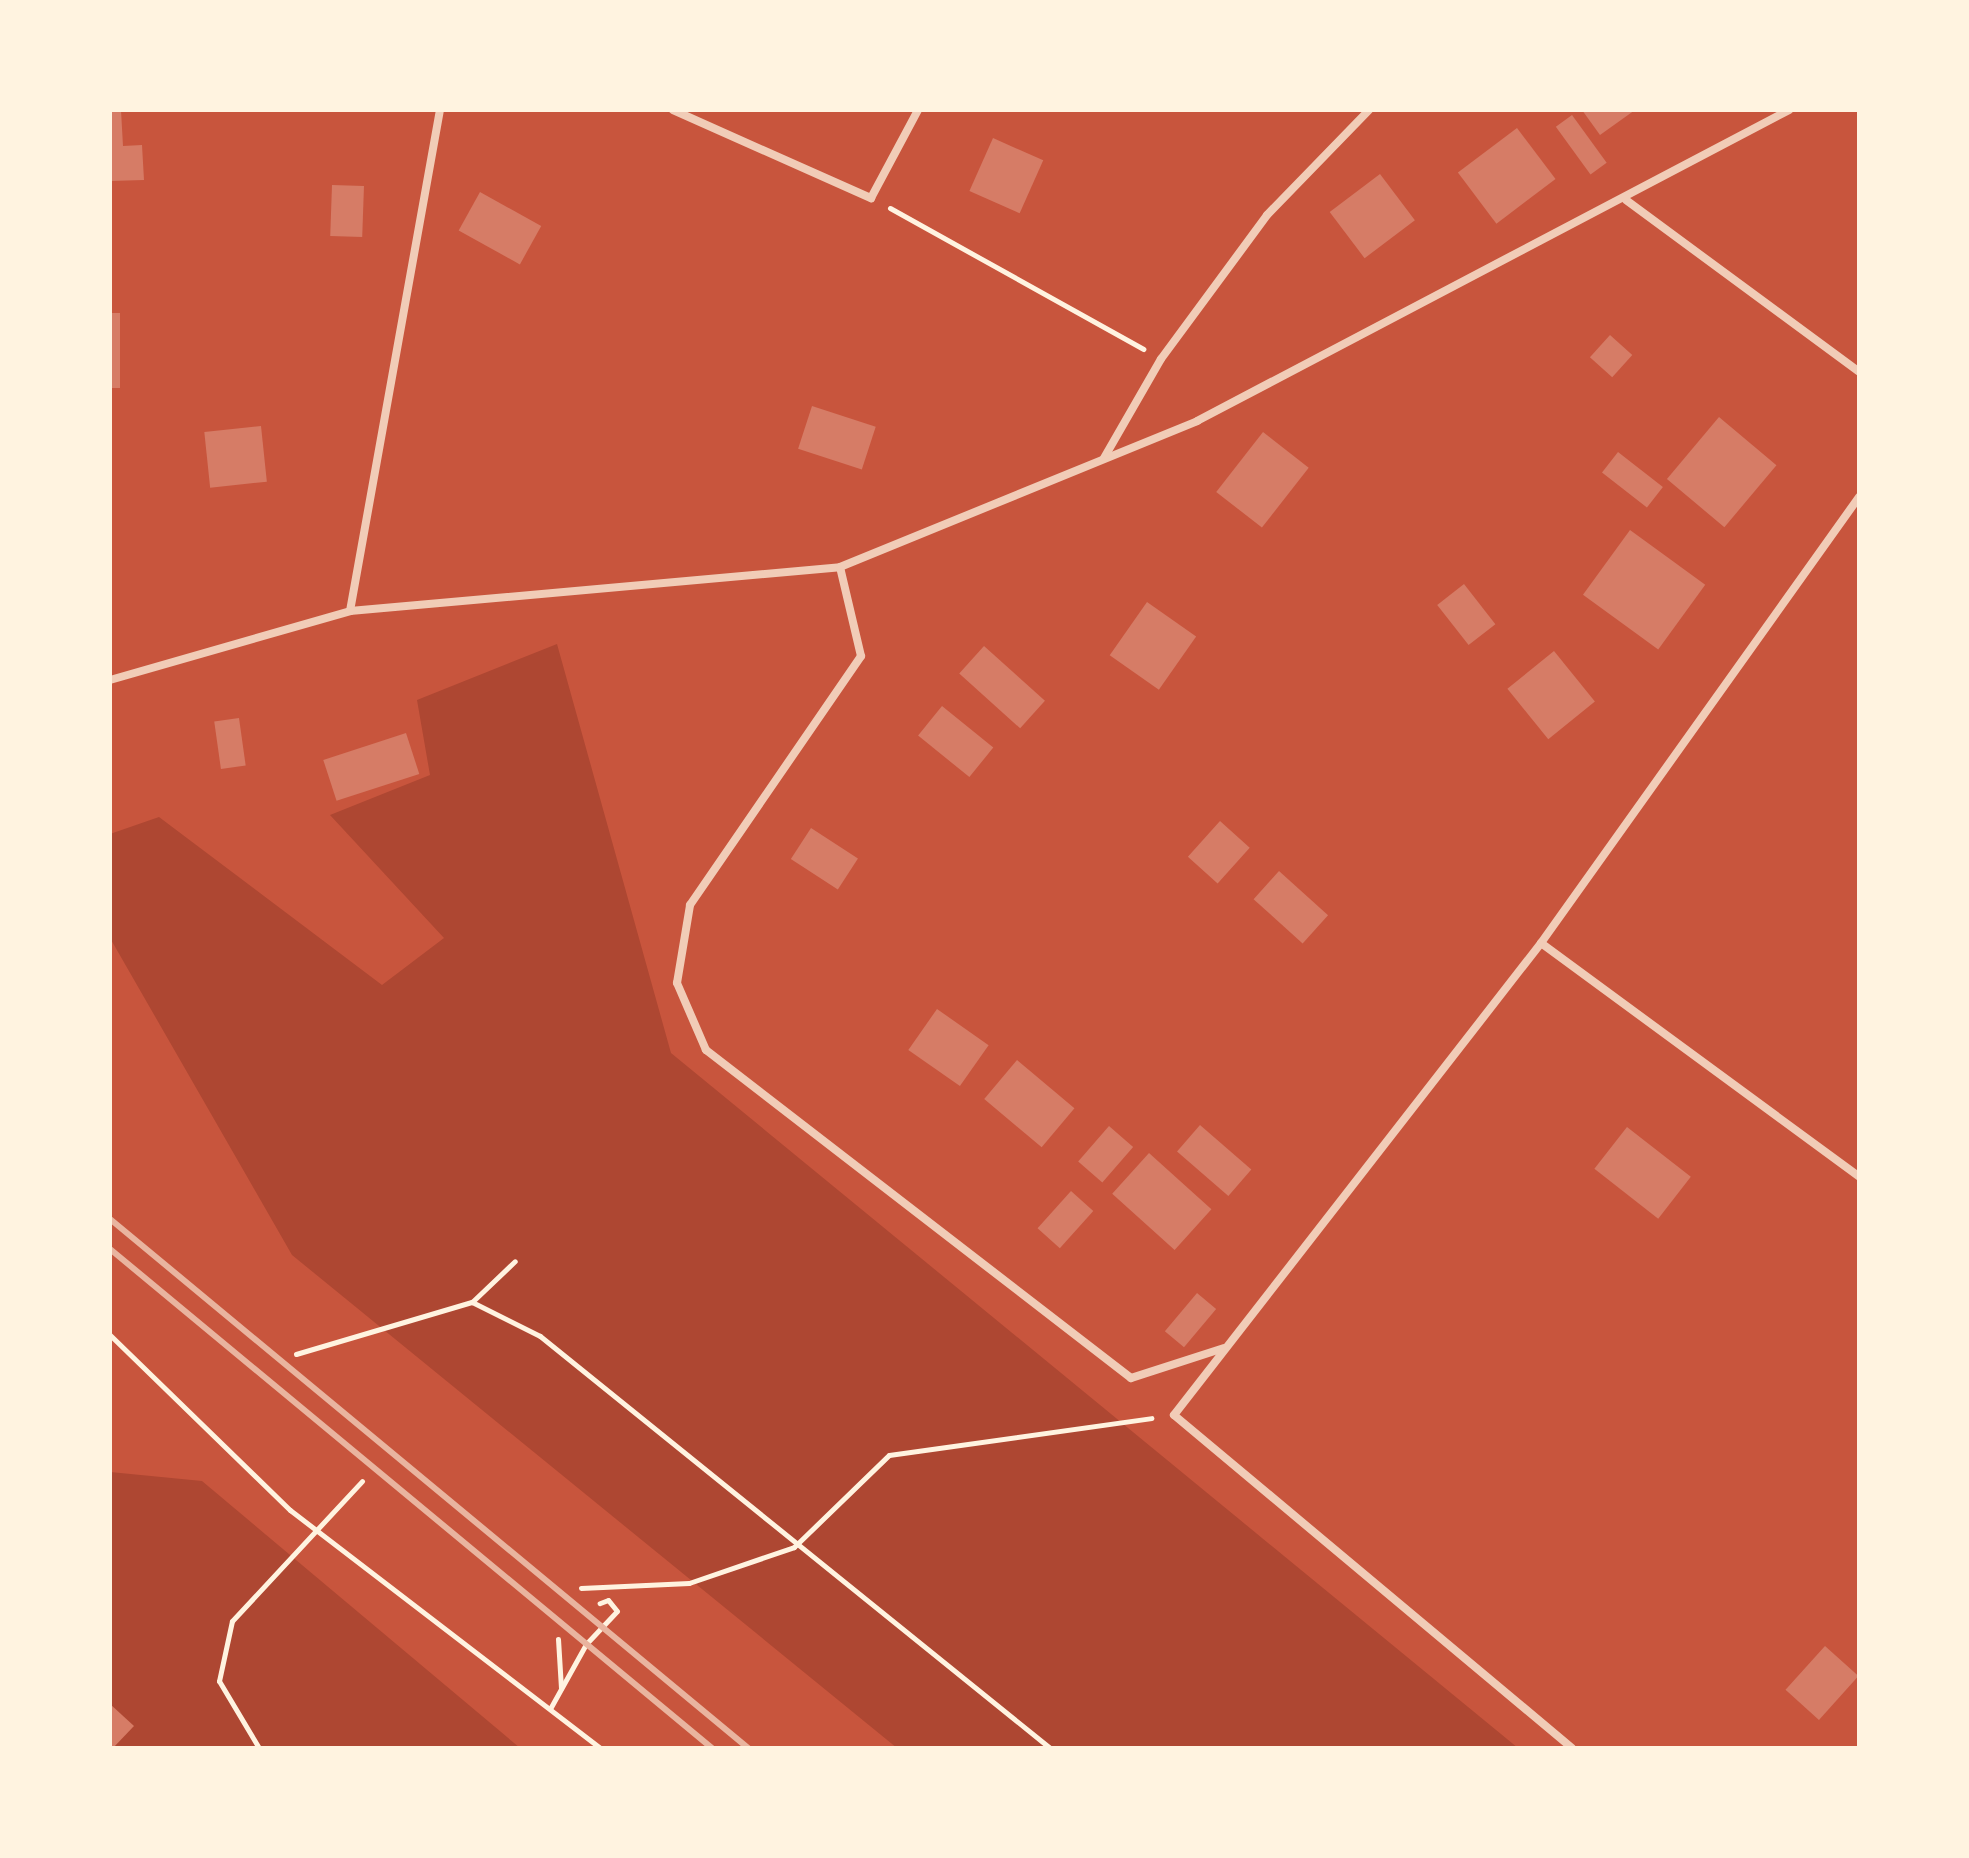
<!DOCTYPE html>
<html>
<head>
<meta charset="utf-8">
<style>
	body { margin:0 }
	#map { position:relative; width:1969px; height:1858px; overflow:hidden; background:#c8553d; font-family:"Open Sans",sans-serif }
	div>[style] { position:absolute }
	.green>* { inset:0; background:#ae4732 }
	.building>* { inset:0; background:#d67c66; transform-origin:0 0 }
	.path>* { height:5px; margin:-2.5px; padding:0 2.5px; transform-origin:2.5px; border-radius:2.5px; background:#fff3e0 }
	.minor>* { height:8px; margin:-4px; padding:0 4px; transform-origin:4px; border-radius:4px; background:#f1ccb7 }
	.rail>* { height:6px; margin:-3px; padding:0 3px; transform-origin:3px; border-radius:3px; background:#e9b49f }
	span { translate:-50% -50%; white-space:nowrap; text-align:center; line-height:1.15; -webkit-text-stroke:7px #fff3e0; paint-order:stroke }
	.frame { position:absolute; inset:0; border:112px solid #fff3e0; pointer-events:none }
</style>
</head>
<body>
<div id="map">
	<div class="green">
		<div style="clip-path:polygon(557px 644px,671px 1053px,1518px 1748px,897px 1748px,292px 1255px,110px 938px,110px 834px,159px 817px,382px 985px,444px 938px,330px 815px,430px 775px,417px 700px)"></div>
		<div style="clip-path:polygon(110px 1472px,202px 1481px,520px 1748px,110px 1748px)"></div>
	</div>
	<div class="building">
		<div style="clip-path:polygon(110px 110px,121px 110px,123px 146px,142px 145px,144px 180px,110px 181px)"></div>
		<div style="clip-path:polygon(1582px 110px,1635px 110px,1600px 135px)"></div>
		<div style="left:1572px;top:115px;width:59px;height:20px;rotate:54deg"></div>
		<div style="left:1517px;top:128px;width:64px;height:74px;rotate:53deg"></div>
		<div style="left:993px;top:138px;width:55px;height:58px;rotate:24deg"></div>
		<div style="left:1380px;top:174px;width:58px;height:63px;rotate:53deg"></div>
		<div style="left:332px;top:185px;width:32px;height:51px;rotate:2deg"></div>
		<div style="left:480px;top:192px;width:70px;height:44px;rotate:29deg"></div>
		<div style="left:110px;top:313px;width:10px;height:75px"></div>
		<div style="left:1610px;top:335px;width:30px;height:30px;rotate:42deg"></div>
		<div style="left:812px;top:406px;width:67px;height:45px;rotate:18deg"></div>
		<div style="left:1719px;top:417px;width:75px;height:81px;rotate:40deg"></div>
		<div style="left:261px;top:426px;width:56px;height:57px;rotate:84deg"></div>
		<div style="left:1263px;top:432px;width:58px;height:76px;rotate:38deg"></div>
		<div style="left:1618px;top:452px;width:57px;height:26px;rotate:38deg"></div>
		<div style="left:1630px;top:530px;width:93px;height:80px;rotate:36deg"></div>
		<div style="left:1464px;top:584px;width:51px;height:34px;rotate:52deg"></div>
		<div style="left:1147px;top:602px;width:60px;height:65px;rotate:35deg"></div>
		<div style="left:984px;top:646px;width:82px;height:37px;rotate:42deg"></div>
		<div style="left:1554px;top:651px;width:65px;height:60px;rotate:51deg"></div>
		<div style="left:942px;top:706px;width:66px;height:38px;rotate:39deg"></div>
		<div style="left:239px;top:718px;width:48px;height:25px;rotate:82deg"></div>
		<div style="left:406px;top:733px;width:43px;height:87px;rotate:72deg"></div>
		<div style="left:1220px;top:821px;width:40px;height:48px;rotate:42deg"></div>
		<div style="left:811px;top:828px;width:56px;height:37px;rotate:33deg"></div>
		<div style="left:1279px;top:871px;width:66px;height:38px;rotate:42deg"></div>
		<div style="left:937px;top:1009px;width:63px;height:50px;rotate:35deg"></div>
		<div style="left:1017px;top:1060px;width:75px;height:51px;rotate:40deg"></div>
		<div style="left:1200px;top:1125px;width:68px;height:35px;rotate:41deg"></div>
		<div style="left:1109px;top:1126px;width:32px;height:47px;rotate:41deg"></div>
		<div style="left:1627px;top:1127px;width:81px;height:53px;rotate:38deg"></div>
		<div style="left:1149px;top:1153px;width:84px;height:55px;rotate:42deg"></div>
		<div style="left:1071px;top:1191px;width:30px;height:50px;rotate:42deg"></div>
		<div style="left:1197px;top:1293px;width:25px;height:50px;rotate:40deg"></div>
		<div style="left:1825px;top:1646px;width:45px;height:59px;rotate:42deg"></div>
		<div style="clip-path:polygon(110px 1704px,134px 1726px,113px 1748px,110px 1748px)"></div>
	</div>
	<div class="path">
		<div style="left:890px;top:208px;width:290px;rotate:29.1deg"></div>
		<div style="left:472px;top:1302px;width:76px;rotate:26.6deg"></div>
		<div style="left:540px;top:1336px;width:656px;rotate:38.93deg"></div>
		<div style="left:110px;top:1335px;width:251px;rotate:44.2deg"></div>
		<div style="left:290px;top:1510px;width:391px;rotate:37.5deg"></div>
		<div style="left:296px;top:1354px;width:184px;rotate:-16.5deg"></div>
		<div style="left:472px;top:1302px;width:59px;rotate:-43.6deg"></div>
		<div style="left:581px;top:1588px;width:108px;rotate:-2.7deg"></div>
		<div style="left:689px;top:1583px;width:111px;rotate:-18.9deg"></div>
		<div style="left:794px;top:1547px;width:132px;rotate:-44.1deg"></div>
		<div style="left:889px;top:1455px;width:265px;rotate:-8deg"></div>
		<div style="left:558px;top:1639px;width:49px;rotate:86.5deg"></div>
		<div style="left:551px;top:1707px;width:72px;rotate:-60.9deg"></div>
		<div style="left:586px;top:1644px;width:45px;rotate:-46.8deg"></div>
		<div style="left:617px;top:1611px;width:14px;rotate:-129deg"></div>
		<div style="left:608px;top:1600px;width:9px;rotate:159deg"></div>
		<div style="left:259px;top:1748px;width:78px;rotate:-120.8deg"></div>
		<div style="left:219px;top:1681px;width:61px;rotate:-77.8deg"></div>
		<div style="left:232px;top:1621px;width:191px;rotate:-47.1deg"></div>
	</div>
	<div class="minor">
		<div style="left:673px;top:110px;width:217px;rotate:24deg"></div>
		<div style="left:871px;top:198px;width:100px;rotate:-61.9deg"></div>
		<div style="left:1626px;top:200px;width:290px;rotate:36.4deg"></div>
		<div style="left:1104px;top:458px;width:114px;rotate:-60.1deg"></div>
		<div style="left:1161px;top:359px;width:179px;rotate:-53.6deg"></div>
		<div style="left:1267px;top:215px;width:146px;rotate:-45.8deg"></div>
		<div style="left:350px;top:611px;width:509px;rotate:-79.82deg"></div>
		<div style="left:110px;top:680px;width:250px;rotate:-16deg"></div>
		<div style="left:350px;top:611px;width:492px;rotate:-5.1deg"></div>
		<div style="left:1541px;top:943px;width:395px;rotate:36.3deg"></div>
		<div style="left:1224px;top:1348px;width:98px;rotate:162.1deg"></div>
		<div style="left:1131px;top:1378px;width:537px;rotate:-142.34deg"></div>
		<div style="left:706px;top:1050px;width:73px;rotate:-113.4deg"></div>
		<div style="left:677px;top:983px;width:79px;rotate:-80.5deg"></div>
		<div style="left:690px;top:905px;width:302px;rotate:-55.5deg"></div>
		<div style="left:861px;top:656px;width:91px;rotate:-103.3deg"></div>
		<div style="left:840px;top:567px;width:386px;rotate:-22.2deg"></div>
		<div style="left:1197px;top:421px;width:669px;rotate:-27.71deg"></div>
		<div style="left:1572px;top:1748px;width:519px;rotate:-140.08deg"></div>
		<div style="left:1174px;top:1415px;width:598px;rotate:-52.13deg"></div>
		<div style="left:1541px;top:943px;width:548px;rotate:-54.51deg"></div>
	</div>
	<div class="rail">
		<div style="left:110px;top:1219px;width:829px;rotate:39.66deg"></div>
		<div style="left:110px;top:1249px;width:782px;rotate:39.66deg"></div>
	</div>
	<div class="frame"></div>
</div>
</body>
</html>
